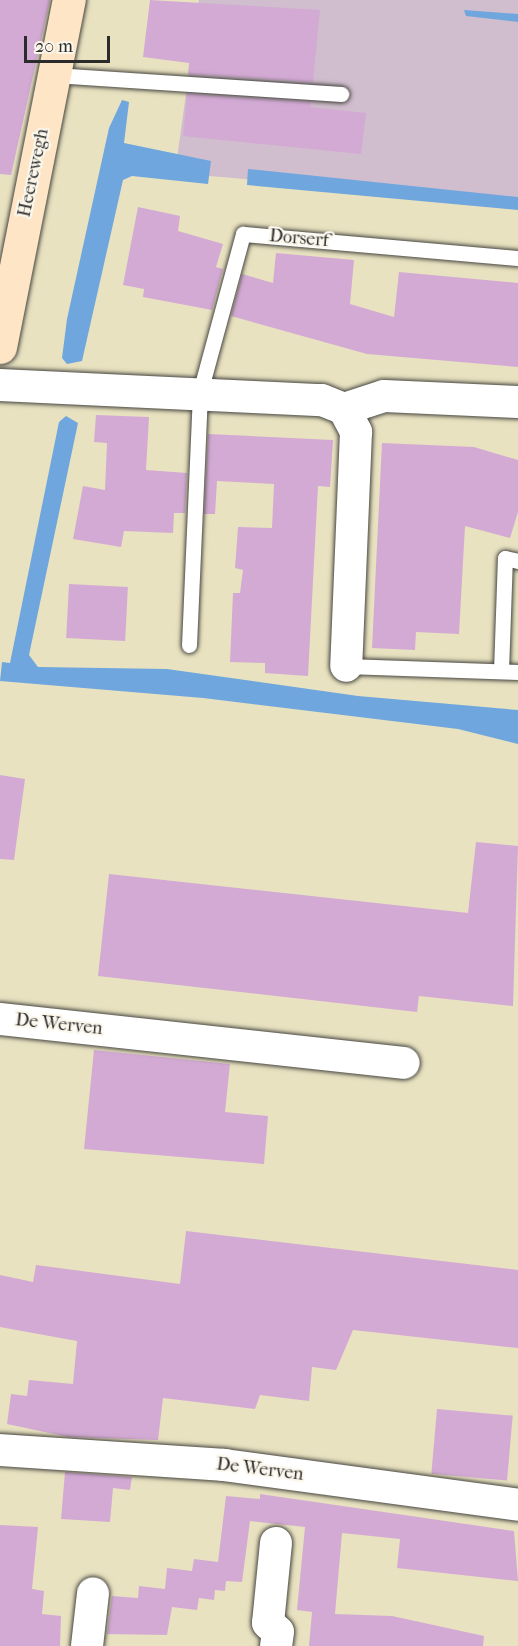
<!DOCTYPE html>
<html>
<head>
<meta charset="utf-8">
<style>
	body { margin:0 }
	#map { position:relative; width:518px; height:1646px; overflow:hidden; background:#e8e2c0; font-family:"IM FELL French Canon",serif }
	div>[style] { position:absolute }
	.industrial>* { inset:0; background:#d0bdce }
	.water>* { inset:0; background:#6fa6dd }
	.building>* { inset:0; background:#d3aad4; transform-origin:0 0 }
	.roads { filter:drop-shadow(0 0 2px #474641) drop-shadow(0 0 2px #474641) }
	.lane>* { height:15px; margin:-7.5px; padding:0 7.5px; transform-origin:7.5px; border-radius:7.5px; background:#fff }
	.street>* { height:32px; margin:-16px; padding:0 16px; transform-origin:16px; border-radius:16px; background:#fff }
	.secondary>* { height:33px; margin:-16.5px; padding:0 16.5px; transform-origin:16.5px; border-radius:16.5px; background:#fde5c5 }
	span { translate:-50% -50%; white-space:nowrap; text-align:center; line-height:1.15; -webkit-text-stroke:4.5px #fbf7ec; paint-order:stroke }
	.street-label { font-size:18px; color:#2b2b2b }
	.scale { position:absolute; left:24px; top:36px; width:86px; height:27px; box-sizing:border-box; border:3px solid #2b2b2b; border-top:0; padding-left:8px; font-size:18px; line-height:21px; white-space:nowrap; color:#2b2b2b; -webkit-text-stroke:4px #fbf7ec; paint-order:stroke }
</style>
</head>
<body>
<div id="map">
	<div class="industrial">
		<div style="clip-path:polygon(199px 0,518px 0,518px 203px,175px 173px)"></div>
	</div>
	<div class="water">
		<div style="clip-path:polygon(464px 10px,518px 14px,518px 22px,466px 16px)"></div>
		<div style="clip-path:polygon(122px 100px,129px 102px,124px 143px,211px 161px,208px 184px,132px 176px,123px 180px,82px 361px,67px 364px,62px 358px,67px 319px,109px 128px)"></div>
		<div style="clip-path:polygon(248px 169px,518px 197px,518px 210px,247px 185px)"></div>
		<div style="clip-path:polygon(66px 416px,78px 423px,29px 655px,38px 667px,167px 669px,358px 696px,518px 710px,518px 744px,458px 729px,203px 698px,0 681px,2px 662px,10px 663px,59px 422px)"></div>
	</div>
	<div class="building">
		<div style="clip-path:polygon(0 0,50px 0,11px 175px,0 174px)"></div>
		<div style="clip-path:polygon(150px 0,320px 10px,313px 82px,188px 74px,189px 63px,143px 57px)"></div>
		<div style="clip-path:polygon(187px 94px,311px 102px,310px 107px,366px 113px,361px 154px,183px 136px)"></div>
		<div style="clip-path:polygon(138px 207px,180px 216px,178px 231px,223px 244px,216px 267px,223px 269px,212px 310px,143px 297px,144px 289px,123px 285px)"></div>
		<div style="clip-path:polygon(276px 253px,354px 260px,350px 304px,394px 317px,399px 272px,518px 283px,518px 367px,367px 354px,231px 316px,242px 274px,273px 283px)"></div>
		<div style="clip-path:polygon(96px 415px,149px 417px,146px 470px,187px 473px,185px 513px,174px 513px,173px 533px,124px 531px,121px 547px,73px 539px,83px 486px,105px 490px,107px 443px,94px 442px)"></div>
		<div style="clip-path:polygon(208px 434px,333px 440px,330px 487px,318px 486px,308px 676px,265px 673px,265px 663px,230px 662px,233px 593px,240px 593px,243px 570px,235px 568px,238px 527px,272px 528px,274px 484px,217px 481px,215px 514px,204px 514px)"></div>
		<div style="clip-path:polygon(382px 443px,474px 447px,518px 460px,518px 512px,510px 538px,465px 526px,459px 634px,416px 632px,415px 650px,372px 648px)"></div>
		<div style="left:69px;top:584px;width:59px;height:54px;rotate:3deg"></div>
		<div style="clip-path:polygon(0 775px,25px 779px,14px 860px,0 859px)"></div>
		<div style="clip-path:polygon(476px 842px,518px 846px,513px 1006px,419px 996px,417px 1012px,98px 976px,109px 874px,468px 913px)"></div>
		<div style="clip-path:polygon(94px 1050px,230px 1064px,225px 1112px,268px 1116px,264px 1164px,84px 1149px)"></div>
		<div style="clip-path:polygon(186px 1231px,518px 1270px,518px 1348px,353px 1330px,336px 1370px,312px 1367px,309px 1401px,260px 1395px,255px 1409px,163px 1398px,158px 1440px,68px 1437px,7px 1424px,11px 1394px,27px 1396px,29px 1380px,73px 1384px,77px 1341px,0 1327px,0 1275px,33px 1282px,36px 1265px,180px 1284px)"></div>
		<div style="left:437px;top:1409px;width:76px;height:65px;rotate:5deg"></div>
		<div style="clip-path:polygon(65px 1472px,132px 1477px,130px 1490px,113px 1488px,110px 1522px,61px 1519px)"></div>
		<div style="clip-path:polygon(260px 1494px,514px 1531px,518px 1581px,397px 1568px,400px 1539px,342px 1533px,335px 1614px,392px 1616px,484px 1636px,483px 1646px,309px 1646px,312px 1612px,297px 1610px,305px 1527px,250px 1521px,242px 1582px,226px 1581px,225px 1591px,215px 1590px,214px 1600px,199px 1598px,197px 1610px,172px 1607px,167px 1635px,107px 1634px,112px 1596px,138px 1598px,139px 1586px,165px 1589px,167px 1568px,192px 1571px,194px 1559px,218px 1562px,226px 1496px,260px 1499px)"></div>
		<div style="clip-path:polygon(0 1525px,38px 1527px,32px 1589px,44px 1591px,42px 1614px,61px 1616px,60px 1646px,0 1646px)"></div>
	</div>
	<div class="roads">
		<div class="lane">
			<div style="left:54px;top:75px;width:288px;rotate:3.8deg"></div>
			<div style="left:189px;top:645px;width:253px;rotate:-87.5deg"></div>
			<div style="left:200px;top:392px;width:164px;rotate:-74.8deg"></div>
			<div style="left:243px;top:234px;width:276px;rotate:5deg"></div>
			<div style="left:346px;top:666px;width:172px;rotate:2deg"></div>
			<div style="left:501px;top:671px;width:113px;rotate:-88deg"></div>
			<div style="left:505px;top:558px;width:13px;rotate:13deg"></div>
		</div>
		<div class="street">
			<div style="left:0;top:385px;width:322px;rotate:2.7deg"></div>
			<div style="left:322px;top:400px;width:24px;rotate:22deg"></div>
			<div style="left:344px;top:409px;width:26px;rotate:62deg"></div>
			<div style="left:356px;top:432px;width:234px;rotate:92.4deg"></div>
			<div style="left:344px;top:409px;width:42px;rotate:-18deg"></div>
			<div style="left:384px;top:396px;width:134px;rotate:2.6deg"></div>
			<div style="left:0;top:1019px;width:406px;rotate:6.2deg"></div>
			<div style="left:0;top:1450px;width:225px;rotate:3.8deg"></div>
			<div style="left:224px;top:1465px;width:297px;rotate:7.7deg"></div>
			<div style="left:276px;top:1543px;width:80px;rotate:95.7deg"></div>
			<div style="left:268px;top:1623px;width:13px;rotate:42deg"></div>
			<div style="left:278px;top:1632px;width:14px;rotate:98deg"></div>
			<div style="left:87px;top:1646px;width:53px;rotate:-83.5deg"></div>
		</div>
		<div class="secondary">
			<div style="left:0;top:347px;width:354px;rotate:-78.8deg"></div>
		</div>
	</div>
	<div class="street-label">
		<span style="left:34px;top:173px;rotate:-78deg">Heerewegh</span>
		<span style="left:299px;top:239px;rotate:5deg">Dorserf</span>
		<span style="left:59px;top:1025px;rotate:6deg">De Werven</span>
		<span style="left:260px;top:1470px;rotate:7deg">De Werven</span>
	</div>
	<div class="scale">20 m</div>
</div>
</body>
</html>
